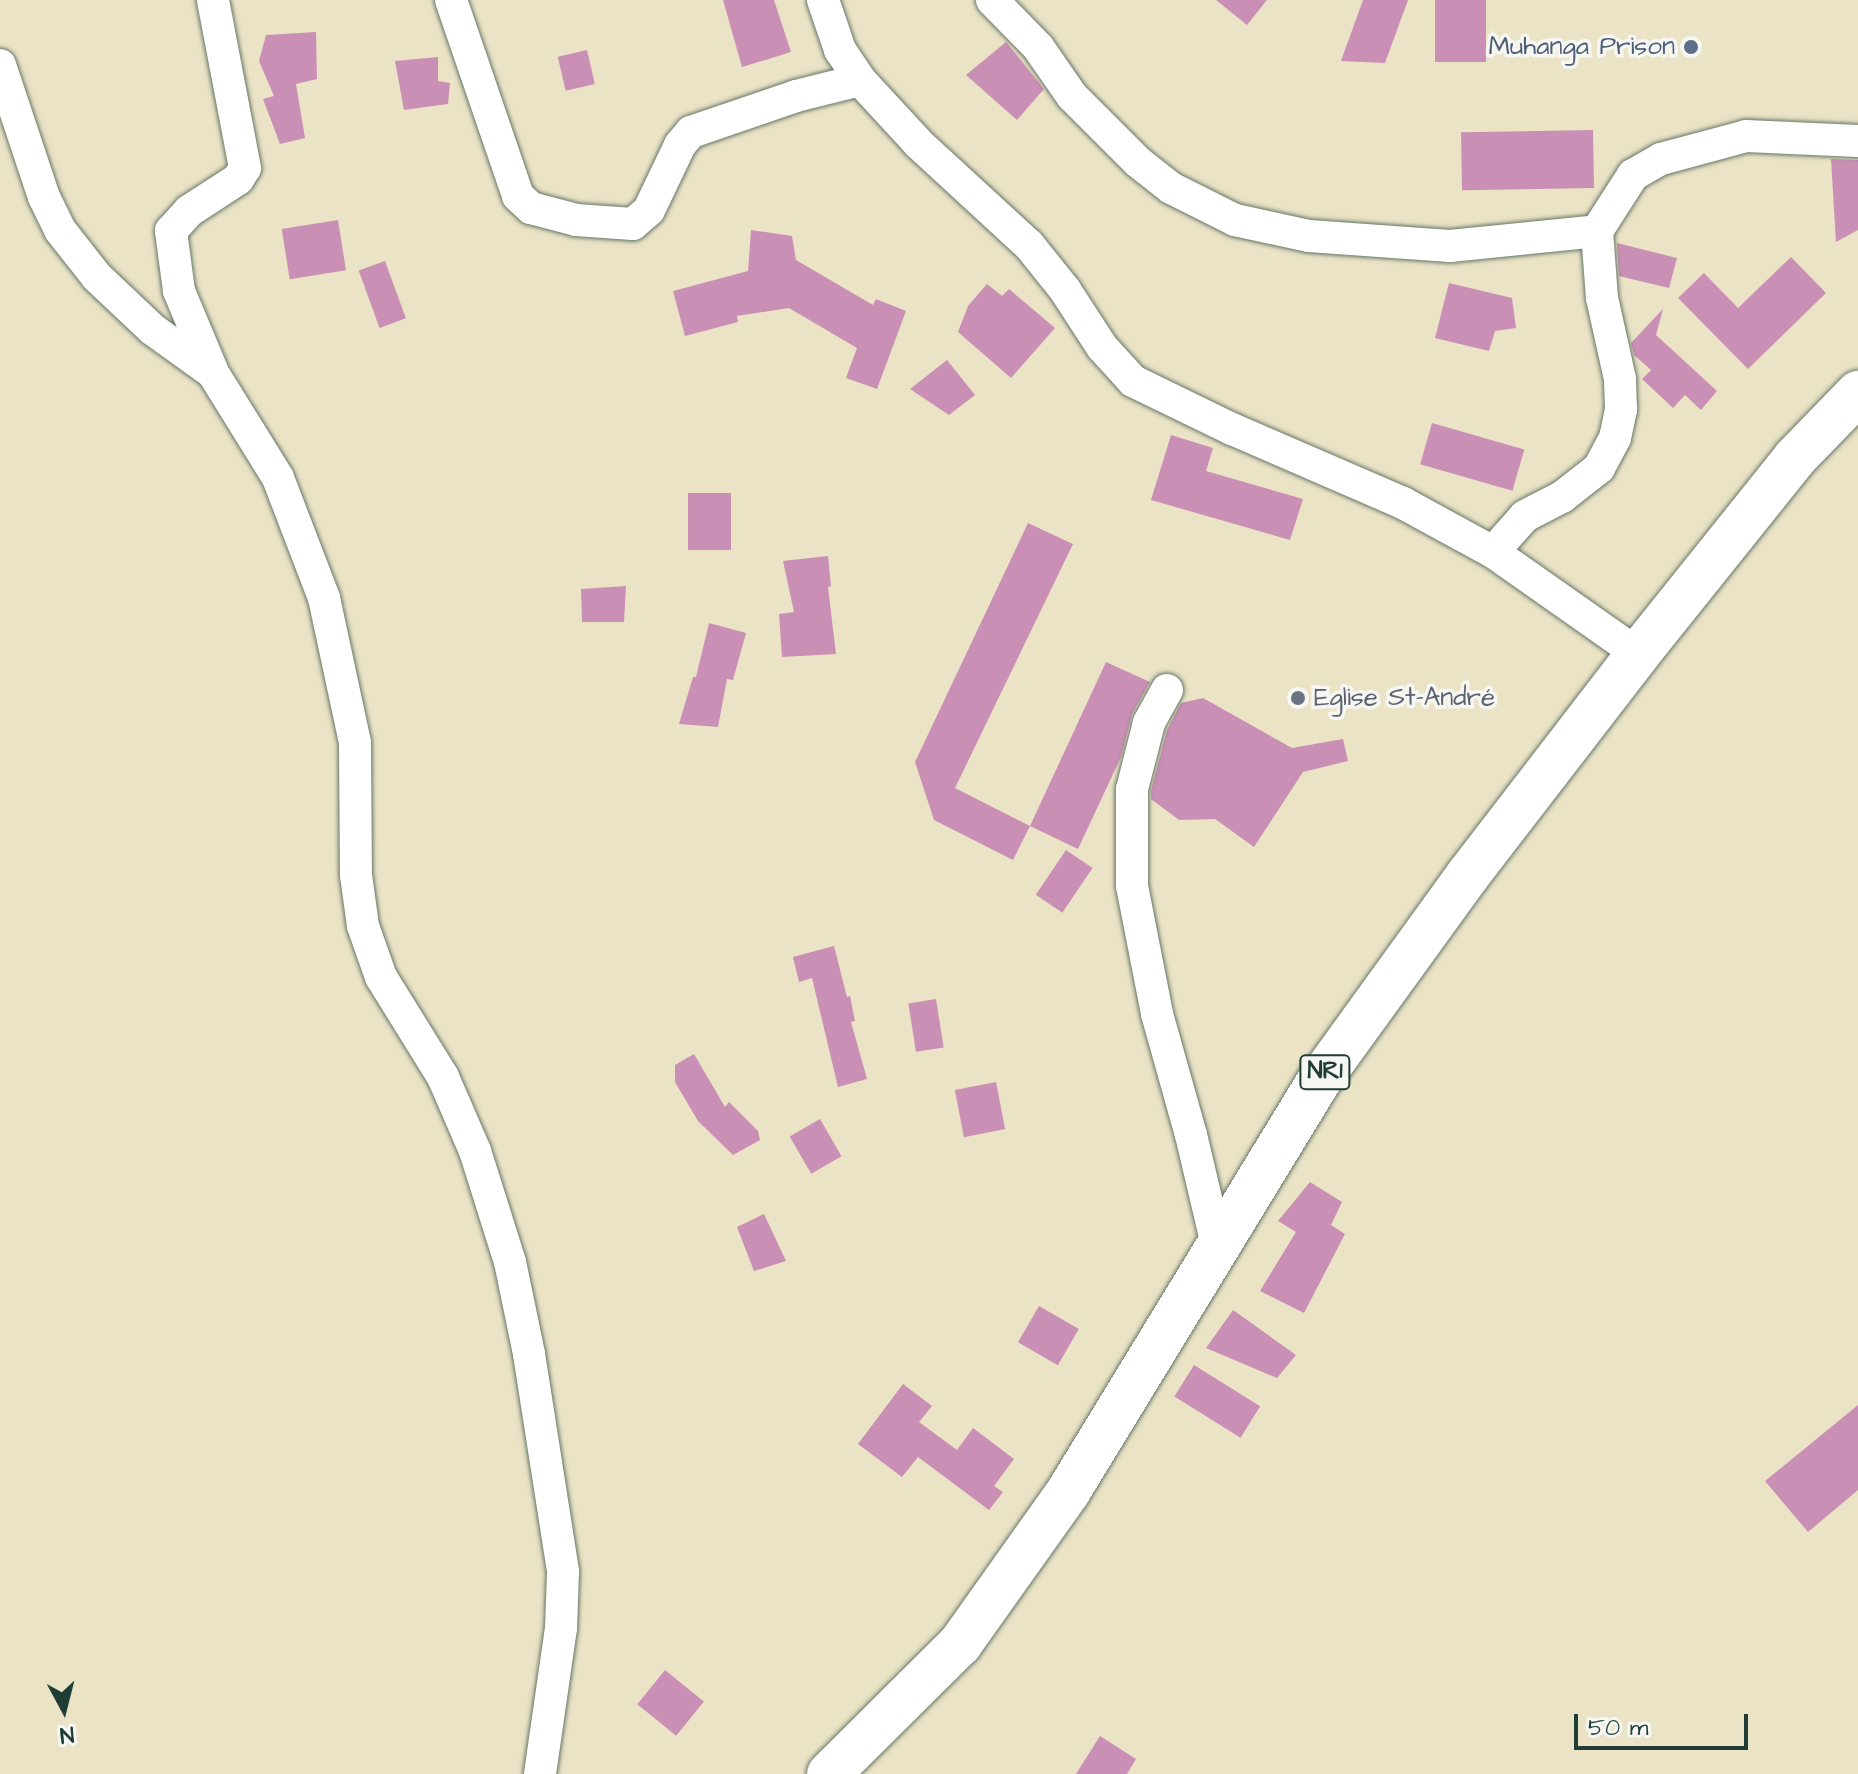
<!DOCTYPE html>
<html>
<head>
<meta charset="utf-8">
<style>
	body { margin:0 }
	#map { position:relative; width:1858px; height:1774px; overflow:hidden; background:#ebe3c6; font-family:"Architects Daughter",sans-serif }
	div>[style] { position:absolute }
	.building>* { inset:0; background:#ca8fb5; transform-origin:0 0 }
	.roads { filter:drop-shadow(0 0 2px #667767) drop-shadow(0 0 2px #667767) }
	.minor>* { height:32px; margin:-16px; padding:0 16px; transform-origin:16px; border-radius:16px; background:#fff }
	.highway>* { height:44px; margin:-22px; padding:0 22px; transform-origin:22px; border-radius:22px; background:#fff }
	.dots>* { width:22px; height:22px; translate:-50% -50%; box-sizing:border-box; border:4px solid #f6f6f2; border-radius:50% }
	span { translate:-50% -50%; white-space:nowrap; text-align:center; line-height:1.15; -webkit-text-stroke:7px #f6f6f2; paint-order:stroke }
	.shield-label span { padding:2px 6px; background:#f6f6f2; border:2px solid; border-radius:6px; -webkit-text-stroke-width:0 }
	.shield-label { font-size:24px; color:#1f3d34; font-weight:700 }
	.service-label { font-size:26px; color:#4e5e75 }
	.right { translate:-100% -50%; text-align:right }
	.worship-label { font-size:26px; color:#5b616d }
	.left { translate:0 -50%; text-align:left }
	.north { position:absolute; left:24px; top:1670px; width:80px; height:80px; -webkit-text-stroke:6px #f6f6f2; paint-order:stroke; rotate:173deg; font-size:22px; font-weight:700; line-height:32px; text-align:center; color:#1f3d34 }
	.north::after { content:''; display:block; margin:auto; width:28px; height:36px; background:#1f3d34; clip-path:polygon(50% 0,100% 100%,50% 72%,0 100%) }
	.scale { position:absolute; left:1574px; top:1714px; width:174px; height:36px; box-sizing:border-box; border:4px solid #1f3d34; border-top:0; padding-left:10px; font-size:24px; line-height:28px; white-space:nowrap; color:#1f3d34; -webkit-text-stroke:6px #f6f6f2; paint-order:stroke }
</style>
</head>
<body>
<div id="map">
	<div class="building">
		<div style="clip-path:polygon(723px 0,774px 0,791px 52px,742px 67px)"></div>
		<div style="clip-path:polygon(1216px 0,1267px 0,1247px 25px)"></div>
		<div style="clip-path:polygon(1363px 0,1408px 0,1385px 63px,1341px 61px)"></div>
		<div style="left:1435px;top:0;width:51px;height:62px"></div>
		<div style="clip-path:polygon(316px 32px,317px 79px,296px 84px,305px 138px,280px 144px,263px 99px,274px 96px,259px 61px,266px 35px)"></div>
		<div style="clip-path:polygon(1006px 42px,1044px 89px,1017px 120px,966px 75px)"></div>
		<div style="left:587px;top:50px;width:35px;height:30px;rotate:77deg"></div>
		<div style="clip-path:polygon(438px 57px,438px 81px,450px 83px,448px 104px,404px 110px,395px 61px)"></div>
		<div style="left:1593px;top:130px;width:58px;height:132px;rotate:89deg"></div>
		<div style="clip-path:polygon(1831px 159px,1858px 160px,1858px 230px,1836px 242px)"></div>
		<div style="left:338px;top:220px;width:51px;height:57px;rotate:81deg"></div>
		<div style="clip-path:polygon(751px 230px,792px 236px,796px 260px,873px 305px,876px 299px,906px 311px,877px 389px,846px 378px,857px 348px,789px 308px,737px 316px,738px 322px,685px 336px,673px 291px,748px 271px)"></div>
		<div style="clip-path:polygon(1617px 243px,1677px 258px,1669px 288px,1619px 276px)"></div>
		<div style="clip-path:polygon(1791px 257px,1826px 293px,1748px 369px,1678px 298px,1704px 273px,1738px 308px)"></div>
		<div style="left:385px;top:261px;width:61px;height:28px;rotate:70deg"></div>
		<div style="clip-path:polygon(1449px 283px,1512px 298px,1516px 328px,1495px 331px,1489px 351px,1435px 338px)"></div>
		<div style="clip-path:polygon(987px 284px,1002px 296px,1009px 289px,1055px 328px,1011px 378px,958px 332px,968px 306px)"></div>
		<div style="clip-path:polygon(1663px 309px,1656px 335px,1717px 391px,1701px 410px,1685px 395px,1673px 408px,1642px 379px,1651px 370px,1634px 355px,1631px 343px)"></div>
		<div style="clip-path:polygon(947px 360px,975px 395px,949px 415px,910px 389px)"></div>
		<div style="left:1432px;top:423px;width:96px;height:43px;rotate:16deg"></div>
		<div style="clip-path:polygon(1171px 435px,1213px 448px,1206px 471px,1303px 499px,1290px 540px,1151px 500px)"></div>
		<div style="left:688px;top:493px;width:43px;height:57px"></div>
		<div style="clip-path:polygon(1028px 523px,1073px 544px,955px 788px,1030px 826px,1013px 860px,934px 820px,915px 762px)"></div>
		<div style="clip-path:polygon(828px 556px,831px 586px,828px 587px,836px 654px,782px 657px,779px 614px,794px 612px,783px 561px)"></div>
		<div style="clip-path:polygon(626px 586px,624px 622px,582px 622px,581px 589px)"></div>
		<div style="clip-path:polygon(709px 623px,746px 633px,733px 680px,727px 679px,718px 727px,679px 724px,693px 677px,696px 677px)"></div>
		<div style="clip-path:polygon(1106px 662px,1150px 682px,1132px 714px,1121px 757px,1078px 849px,1030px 826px)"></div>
		<div style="clip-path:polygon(1203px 698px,1292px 748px,1343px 739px,1348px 761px,1303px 772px,1254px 847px,1215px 819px,1179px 820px,1151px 799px,1151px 791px,1167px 730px,1181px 703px)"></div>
		<div style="left:1066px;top:850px;width:32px;height:54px;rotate:34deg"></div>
		<div style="clip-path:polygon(834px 946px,847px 997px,850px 996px,855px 1021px,851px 1022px,867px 1079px,838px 1087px,812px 978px,799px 982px,793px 957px)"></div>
		<div style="left:936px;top:999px;width:49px;height:28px;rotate:81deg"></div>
		<div style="clip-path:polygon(694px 1054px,725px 1107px,729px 1102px,758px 1131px,760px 1140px,733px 1155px,698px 1121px,675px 1082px,675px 1065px)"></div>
		<div style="left:996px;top:1082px;width:48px;height:42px;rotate:79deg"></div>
		<div style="left:820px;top:1119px;width:43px;height:35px;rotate:60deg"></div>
		<div style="clip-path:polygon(1310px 1182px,1342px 1202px,1331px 1225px,1345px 1234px,1304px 1313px,1260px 1291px,1296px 1232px,1278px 1221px)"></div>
		<div style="clip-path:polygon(764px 1214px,786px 1261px,754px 1271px,737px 1227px)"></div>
		<div style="left:1039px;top:1306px;width:46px;height:42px;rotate:30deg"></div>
		<div style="clip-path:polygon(1233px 1310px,1296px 1355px,1277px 1378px,1206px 1348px)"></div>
		<div style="left:1194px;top:1365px;width:78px;height:37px;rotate:32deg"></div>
		<div style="clip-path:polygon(903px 1384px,932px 1406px,919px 1422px,957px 1450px,973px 1428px,1014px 1459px,994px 1486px,1003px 1492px,989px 1510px,918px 1457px,902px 1477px,858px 1444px)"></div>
		<div style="clip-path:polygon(1858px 1405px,1858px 1490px,1808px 1532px,1765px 1481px)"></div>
		<div style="left:665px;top:1670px;width:50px;height:44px;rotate:39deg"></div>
		<div style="clip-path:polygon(1100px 1736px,1136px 1759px,1127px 1774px,1076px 1774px)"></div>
	</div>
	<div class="roads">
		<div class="minor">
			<div style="left:451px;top:0;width:207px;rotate:71.1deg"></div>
			<div style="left:518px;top:196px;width:18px;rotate:43deg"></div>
			<div style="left:531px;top:208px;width:47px;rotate:14.9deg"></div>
			<div style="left:576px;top:220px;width:57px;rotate:4deg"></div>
			<div style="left:633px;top:224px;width:21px;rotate:-41deg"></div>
			<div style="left:649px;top:210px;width:72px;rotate:-64.5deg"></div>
			<div style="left:680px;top:145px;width:17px;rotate:-50deg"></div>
			<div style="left:691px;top:132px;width:111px;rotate:-18.9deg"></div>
			<div style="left:796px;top:96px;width:66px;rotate:-14deg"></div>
			<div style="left:823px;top:0;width:53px;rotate:71.2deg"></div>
			<div style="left:840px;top:50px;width:36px;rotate:56deg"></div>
			<div style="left:860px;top:80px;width:87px;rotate:47.3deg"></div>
			<div style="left:919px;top:144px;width:149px;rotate:42.6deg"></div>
			<div style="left:1029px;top:245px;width:58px;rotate:51.3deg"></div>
			<div style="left:1065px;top:290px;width:68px;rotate:57deg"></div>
			<div style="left:1102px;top:347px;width:46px;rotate:47.6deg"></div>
			<div style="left:1133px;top:381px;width:110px;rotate:25.9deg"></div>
			<div style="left:1232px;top:429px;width:186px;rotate:23.4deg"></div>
			<div style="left:1403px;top:503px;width:102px;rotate:28.6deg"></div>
			<div style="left:1493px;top:552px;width:177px;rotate:35.1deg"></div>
			<div style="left:992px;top:0;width:66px;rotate:45.6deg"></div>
			<div style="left:1038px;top:47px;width:60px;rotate:55.2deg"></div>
			<div style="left:1072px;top:96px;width:93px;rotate:45deg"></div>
			<div style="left:1138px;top:162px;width:42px;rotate:38.2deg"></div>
			<div style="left:1171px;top:188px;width:72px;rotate:26.6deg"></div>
			<div style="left:1235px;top:220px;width:76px;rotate:12.2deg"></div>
			<div style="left:1309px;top:236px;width:141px;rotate:4.1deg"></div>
			<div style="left:1450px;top:246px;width:148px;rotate:-5.8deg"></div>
			<div style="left:0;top:65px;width:139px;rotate:71.6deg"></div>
			<div style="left:44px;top:197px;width:37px;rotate:64deg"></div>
			<div style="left:60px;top:230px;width:60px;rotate:51.8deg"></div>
			<div style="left:97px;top:277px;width:76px;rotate:43.4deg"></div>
			<div style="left:152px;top:329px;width:75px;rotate:35.8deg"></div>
			<div style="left:213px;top:373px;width:123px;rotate:58.2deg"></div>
			<div style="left:278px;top:478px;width:129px;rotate:69deg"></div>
			<div style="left:324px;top:598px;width:148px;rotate:77.9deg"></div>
			<div style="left:355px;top:743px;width:132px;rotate:89.6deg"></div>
			<div style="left:356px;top:875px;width:51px;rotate:82.2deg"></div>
			<div style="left:363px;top:926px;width:54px;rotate:70.6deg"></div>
			<div style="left:381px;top:977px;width:118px;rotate:58.2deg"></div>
			<div style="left:443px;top:1077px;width:81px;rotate:66.6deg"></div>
			<div style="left:475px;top:1151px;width:116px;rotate:72.5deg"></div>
			<div style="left:510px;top:1262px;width:94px;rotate:78.3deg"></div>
			<div style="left:529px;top:1354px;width:221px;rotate:81.1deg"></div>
			<div style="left:563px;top:1572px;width:56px;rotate:92deg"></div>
			<div style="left:561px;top:1628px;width:148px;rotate:98.2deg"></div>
			<div style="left:212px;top:370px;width:86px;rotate:-112.7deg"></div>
			<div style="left:179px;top:291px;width:61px;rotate:-97.6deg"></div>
			<div style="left:171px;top:231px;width:27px;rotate:-48deg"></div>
			<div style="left:189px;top:211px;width:59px;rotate:-33.1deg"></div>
			<div style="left:238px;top:179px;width:13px;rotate:-58deg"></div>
			<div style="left:245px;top:168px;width:171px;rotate:-100.8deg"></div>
			<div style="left:1493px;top:552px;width:48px;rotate:-48.4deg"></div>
			<div style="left:1525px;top:516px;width:42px;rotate:-27.2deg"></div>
			<div style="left:1562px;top:497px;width:47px;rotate:-38.1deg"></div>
			<div style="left:1599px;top:468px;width:34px;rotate:-62deg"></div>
			<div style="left:1615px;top:438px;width:30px;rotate:-78deg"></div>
			<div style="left:1621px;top:409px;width:30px;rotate:-92deg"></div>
			<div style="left:1620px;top:379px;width:83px;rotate:-102.5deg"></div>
			<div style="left:1602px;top:298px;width:67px;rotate:-94.3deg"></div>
			<div style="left:1597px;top:231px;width:67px;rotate:-57.3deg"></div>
			<div style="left:1633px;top:175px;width:32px;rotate:-30deg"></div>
			<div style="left:1661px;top:159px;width:88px;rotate:-15.1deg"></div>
			<div style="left:1746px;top:136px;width:112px;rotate:2.6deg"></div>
			<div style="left:1167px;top:690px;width:38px;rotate:119deg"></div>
			<div style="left:1149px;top:723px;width:68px;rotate:104.4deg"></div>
			<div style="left:1132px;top:789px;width:97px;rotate:90deg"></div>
			<div style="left:1132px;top:886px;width:130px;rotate:78.9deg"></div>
			<div style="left:1157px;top:1014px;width:126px;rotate:74.3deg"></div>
			<div style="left:1191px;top:1135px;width:113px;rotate:76.7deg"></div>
		</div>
		<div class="highway">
			<div style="left:829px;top:1774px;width:185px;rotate:-44.8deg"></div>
			<div style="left:960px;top:1644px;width:186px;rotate:-54.6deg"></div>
			<div style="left:1068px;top:1492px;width:485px;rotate:-58.6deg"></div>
			<div style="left:1321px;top:1078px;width:251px;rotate:-54.1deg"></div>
			<div style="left:1468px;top:875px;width:279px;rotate:-52.4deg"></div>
			<div style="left:1638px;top:654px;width:251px;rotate:-51.3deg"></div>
			<div style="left:1795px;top:458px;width:91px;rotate:-45.9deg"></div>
		</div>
	</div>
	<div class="dots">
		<div style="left:1691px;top:47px;background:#5c6f8a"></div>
		<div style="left:1298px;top:698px;background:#6b7280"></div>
	</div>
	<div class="shield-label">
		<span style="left:1325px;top:1072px">NR1</span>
	</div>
	<div class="service-label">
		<span class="right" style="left:1675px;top:47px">Muhanga Prison</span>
	</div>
	<div class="worship-label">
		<span class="left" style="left:1314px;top:698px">Eglise St-André</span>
	</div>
	<div class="north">N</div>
	<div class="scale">50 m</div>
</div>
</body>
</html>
